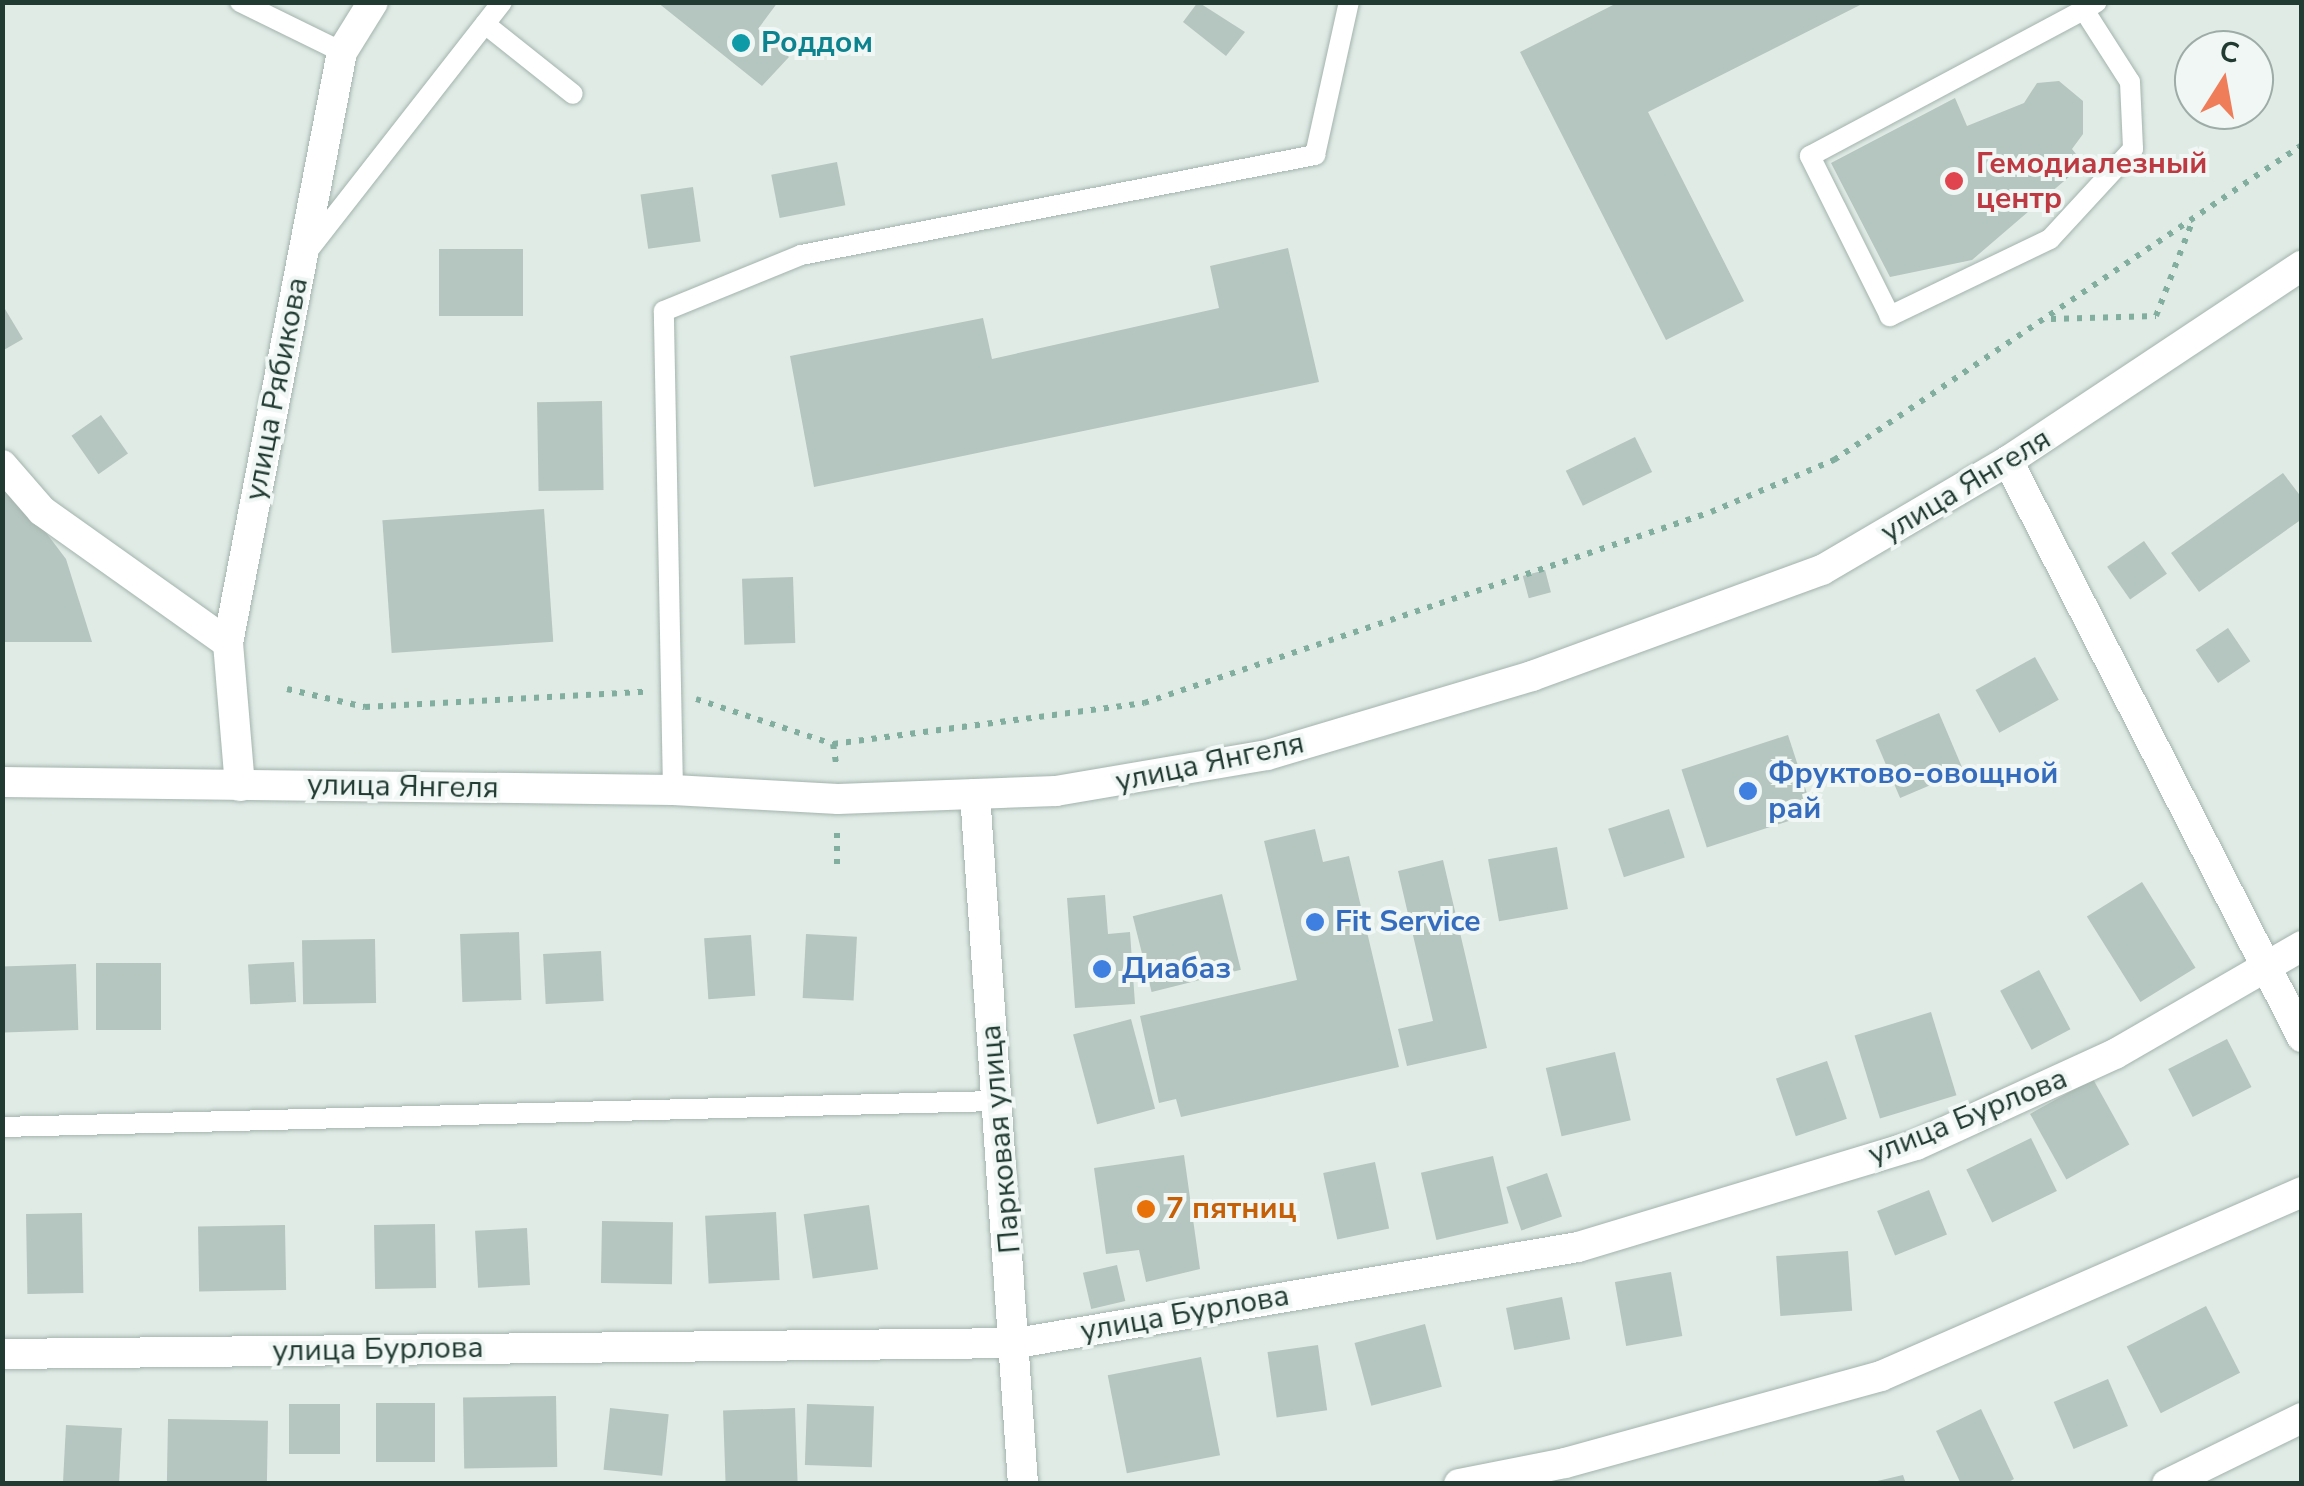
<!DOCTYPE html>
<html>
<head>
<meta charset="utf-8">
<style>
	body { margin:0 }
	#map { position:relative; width:2304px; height:1486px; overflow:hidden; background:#e0ebe6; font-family:"Nunito Sans",sans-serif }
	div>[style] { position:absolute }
	.building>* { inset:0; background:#b5c5bf; transform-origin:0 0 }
	.path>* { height:6px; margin-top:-3px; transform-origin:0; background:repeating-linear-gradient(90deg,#81ae9f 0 5px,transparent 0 13px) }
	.roads { filter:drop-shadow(0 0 2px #a3b3ad) drop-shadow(0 0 2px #a3b3ad) }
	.service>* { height:20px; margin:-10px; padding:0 10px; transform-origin:10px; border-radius:10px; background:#fff }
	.minor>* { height:30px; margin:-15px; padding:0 15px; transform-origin:15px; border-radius:15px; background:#fff }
	.tertiary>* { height:30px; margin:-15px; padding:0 15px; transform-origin:15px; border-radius:15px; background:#fff }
	.dots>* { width:28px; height:28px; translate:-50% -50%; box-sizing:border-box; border:5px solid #f0f7f4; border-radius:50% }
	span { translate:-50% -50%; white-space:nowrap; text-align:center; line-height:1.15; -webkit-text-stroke:8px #f0f7f4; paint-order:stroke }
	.culture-label { font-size:30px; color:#0d838f; font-weight:700 }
	.left { translate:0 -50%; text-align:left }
	.health-label { font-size:30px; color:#be3a42; font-weight:700 }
	.street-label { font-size:30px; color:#213b33 }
	.shop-label { font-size:30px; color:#366cbe; font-weight:700 }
	.food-label { font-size:30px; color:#c56008; font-weight:700 }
	.frame { position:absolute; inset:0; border:5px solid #213b33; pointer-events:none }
	.north { position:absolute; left:2174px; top:30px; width:100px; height:100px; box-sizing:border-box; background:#f0f7f4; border:2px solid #9daca7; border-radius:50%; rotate:11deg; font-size:28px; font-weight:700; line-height:40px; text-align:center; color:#213b33 }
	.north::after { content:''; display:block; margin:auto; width:35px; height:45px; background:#ef7d59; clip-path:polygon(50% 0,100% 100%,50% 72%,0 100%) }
</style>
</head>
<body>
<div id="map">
	<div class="building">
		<div style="clip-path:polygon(657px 2px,778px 2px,758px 29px,789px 57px,762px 86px)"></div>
		<div style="clip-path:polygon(1198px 2px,1245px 32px,1226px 56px,1183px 22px)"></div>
		<div style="clip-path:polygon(1619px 2px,1866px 2px,1648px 112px,1744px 301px,1666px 340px,1520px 52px)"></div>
		<div style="clip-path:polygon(2059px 81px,2083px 101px,2083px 134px,2072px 149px,2084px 164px,1972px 260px,1890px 277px,1831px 163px,1955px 98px,1967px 126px,2024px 103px,2037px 83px)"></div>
		<div style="left:837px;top:162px;width:44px;height:67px;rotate:79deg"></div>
		<div style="left:693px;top:187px;width:55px;height:53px;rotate:82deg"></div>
		<div style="clip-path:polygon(1288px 248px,1319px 382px,814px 487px,790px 356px,983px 318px,992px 359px,1219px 308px,1210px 266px)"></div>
		<div style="left:439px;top:249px;width:84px;height:67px"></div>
		<div style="clip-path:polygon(2px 304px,23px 339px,2px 351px)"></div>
		<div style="left:602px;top:401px;width:89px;height:65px;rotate:89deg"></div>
		<div style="left:101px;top:415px;width:47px;height:36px;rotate:55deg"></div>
		<div style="left:1635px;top:437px;width:39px;height:77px;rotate:64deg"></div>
		<div style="clip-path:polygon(2283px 473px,2302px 498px,2302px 519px,2199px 592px,2171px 553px)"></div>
		<div style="clip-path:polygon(10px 485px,66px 559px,92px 642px,2px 642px,2px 492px)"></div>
		<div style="left:544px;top:509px;width:133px;height:162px;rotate:86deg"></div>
		<div style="left:2144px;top:541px;width:40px;height:45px;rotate:55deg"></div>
		<div style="left:1545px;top:570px;width:23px;height:23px;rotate:75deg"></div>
		<div style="left:793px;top:577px;width:66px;height:51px;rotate:88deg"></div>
		<div style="left:2228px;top:628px;width:40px;height:39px;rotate:56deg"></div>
		<div style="left:2035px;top:657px;width:49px;height:68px;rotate:61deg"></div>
		<div style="left:1939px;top:713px;width:63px;height:69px;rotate:67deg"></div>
		<div style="left:1788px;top:735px;width:82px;height:112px;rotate:72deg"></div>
		<div style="left:1669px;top:809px;width:51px;height:64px;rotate:72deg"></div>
		<div style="clip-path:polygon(1315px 829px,1323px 862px,1349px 856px,1399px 1067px,1181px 1117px,1176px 1099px,1159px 1103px,1140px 1016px,1297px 980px,1264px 841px)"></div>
		<div style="left:1557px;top:847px;width:63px;height:70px;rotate:80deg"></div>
		<div style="clip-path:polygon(1443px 860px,1487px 1048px,1407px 1066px,1398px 1029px,1433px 1021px,1398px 871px)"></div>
		<div style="left:2142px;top:882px;width:101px;height:65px;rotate:58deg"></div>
		<div style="left:1222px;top:894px;width:78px;height:92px;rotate:76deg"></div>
		<div style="clip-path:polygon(1105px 895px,1108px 934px,1130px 932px,1135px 1004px,1075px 1008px,1067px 898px)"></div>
		<div style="left:519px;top:932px;width:68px;height:59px;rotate:88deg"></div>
		<div style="left:806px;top:934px;width:51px;height:64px;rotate:3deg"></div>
		<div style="left:751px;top:935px;width:61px;height:47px;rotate:86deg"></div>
		<div style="left:375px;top:939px;width:64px;height:73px;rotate:89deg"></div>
		<div style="left:601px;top:951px;width:50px;height:58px;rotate:87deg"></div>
		<div style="left:294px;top:962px;width:40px;height:46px;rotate:87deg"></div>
		<div style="left:161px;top:963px;width:67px;height:65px;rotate:90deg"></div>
		<div style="left:76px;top:964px;width:66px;height:74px;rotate:88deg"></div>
		<div style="left:2039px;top:970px;width:67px;height:44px;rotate:62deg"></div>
		<div style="left:1931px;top:1012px;width:87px;height:80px;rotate:73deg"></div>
		<div style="left:1131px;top:1019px;width:93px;height:60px;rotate:75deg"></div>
		<div style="left:2227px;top:1039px;width:54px;height:66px;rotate:63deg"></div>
		<div style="left:1615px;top:1052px;width:70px;height:71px;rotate:77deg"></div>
		<div style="left:1827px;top:1061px;width:61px;height:54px;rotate:71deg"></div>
		<div style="left:2093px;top:1079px;width:75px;height:72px;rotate:61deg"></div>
		<div style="left:2031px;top:1138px;width:59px;height:72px;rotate:64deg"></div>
		<div style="clip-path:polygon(1184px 1155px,1200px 1269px,1146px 1282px,1139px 1250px,1106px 1254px,1094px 1168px)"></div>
		<div style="left:1493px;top:1156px;width:69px;height:74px;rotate:77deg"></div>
		<div style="left:1375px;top:1162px;width:68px;height:53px;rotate:78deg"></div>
		<div style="left:1547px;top:1173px;width:46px;height:43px;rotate:71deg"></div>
		<div style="left:1929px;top:1190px;width:48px;height:56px;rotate:68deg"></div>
		<div style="left:869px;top:1205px;width:65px;height:66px;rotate:82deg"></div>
		<div style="left:776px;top:1212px;width:68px;height:71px;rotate:87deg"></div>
		<div style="left:82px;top:1213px;width:80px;height:56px;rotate:89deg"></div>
		<div style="left:602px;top:1221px;width:71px;height:62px;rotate:1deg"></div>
		<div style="left:435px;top:1224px;width:64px;height:61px;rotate:89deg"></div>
		<div style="left:285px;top:1225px;width:65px;height:87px;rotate:89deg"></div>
		<div style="left:527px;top:1228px;width:57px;height:52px;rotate:87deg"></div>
		<div style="left:1848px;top:1251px;width:60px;height:72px;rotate:86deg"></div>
		<div style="left:1117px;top:1265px;width:37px;height:35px;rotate:77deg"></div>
		<div style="left:1671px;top:1272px;width:65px;height:57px;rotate:80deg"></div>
		<div style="left:1562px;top:1297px;width:43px;height:57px;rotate:79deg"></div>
		<div style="left:2206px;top:1306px;width:75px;height:89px;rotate:63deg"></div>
		<div style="left:1425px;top:1324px;width:65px;height:73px;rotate:75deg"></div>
		<div style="left:1318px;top:1345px;width:66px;height:51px;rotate:82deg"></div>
		<div style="left:1201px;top:1357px;width:100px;height:95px;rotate:79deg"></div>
		<div style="left:2108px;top:1379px;width:51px;height:59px;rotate:67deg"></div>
		<div style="left:556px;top:1396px;width:71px;height:93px;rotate:89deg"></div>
		<div style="left:376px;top:1403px;width:59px;height:59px"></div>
		<div style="left:340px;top:1404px;width:50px;height:51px;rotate:90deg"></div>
		<div style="left:807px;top:1404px;width:67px;height:61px;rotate:2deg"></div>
		<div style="left:610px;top:1408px;width:59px;height:62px;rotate:6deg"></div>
		<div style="left:795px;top:1408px;width:75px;height:72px;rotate:88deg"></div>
		<div style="clip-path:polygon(1981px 1409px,2014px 1479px,2005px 1484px,1961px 1484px,1936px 1431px)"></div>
		<div style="left:168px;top:1419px;width:100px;height:65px;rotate:1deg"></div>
		<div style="left:66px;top:1425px;width:56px;height:59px;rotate:3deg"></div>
		<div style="clip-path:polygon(1903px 1475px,1906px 1484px,1874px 1484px,1873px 1482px)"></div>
	</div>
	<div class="path">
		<div style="left:2051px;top:319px;width:105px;rotate:-1.6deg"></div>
		<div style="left:2156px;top:316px;width:101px;rotate:-69deg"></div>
		<div style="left:287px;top:689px;width:80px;rotate:13deg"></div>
		<div style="left:365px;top:707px;width:280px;rotate:-3.1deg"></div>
		<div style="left:696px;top:699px;width:144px;rotate:18.2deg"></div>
		<div style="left:833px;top:744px;width:314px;rotate:-7.5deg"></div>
		<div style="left:1144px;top:703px;width:598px;rotate:-18.62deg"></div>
		<div style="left:1711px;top:512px;width:134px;rotate:-22.9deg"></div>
		<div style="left:1834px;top:460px;width:564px;rotate:-33.94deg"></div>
		<div style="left:833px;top:744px;width:24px;rotate:81deg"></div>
		<div style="left:837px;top:864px;width:34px;rotate:-90deg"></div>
	</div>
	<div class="roads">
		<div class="service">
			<div style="left:240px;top:2px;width:114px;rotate:26.1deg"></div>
			<div style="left:2084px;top:10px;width:85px;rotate:57.4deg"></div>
			<div style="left:2130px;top:82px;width:67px;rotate:87.4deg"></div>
			<div style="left:2133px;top:149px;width:122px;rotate:132.7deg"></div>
			<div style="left:2050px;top:239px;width:178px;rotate:154.3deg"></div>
			<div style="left:1890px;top:316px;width:179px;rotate:-116.6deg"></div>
			<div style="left:1810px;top:156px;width:310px;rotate:-28.1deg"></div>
			<div style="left:2084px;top:10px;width:15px;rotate:-32deg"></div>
			<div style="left:485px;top:24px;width:112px;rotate:38.5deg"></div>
			<div style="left:306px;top:253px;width:318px;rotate:-52deg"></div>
			<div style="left:673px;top:790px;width:479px;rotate:-91.1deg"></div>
			<div style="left:664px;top:311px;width:148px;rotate:-22.2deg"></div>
			<div style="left:801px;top:255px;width:524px;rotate:-11.01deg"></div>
			<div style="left:1315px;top:155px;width:157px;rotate:-77.5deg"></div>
			<div style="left:2px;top:1127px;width:995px;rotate:-1.5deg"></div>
		</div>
		<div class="minor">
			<div style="left:2008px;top:461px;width:647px;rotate:62.96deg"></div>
			<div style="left:2px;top:465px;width:61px;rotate:49deg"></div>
			<div style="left:42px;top:511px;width:228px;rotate:35.4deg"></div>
			<div style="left:240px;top:786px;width:144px;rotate:-94.8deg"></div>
			<div style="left:228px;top:643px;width:602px;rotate:-79.08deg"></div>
			<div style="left:342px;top:52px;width:59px;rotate:-58.2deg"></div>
			<div style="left:975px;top:794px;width:692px;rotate:86.02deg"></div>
			<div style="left:2px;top:1354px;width:1015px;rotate:-0.62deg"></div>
			<div style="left:1017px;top:1343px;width:569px;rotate:-9.71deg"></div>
			<div style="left:1578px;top:1247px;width:353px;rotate:-16.8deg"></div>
			<div style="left:1916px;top:1145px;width:219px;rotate:-24.6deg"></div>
			<div style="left:2115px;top:1054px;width:216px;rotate:-30deg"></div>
			<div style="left:1459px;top:1484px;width:108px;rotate:-11.2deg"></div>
			<div style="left:1565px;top:1463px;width:328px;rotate:-15.4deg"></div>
			<div style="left:1881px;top:1376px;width:459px;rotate:-23.6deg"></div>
			<div style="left:2167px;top:1484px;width:150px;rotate:-26.1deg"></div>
		</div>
		<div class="tertiary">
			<div style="left:2px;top:782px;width:671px;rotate:0.68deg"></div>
			<div style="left:673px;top:790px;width:165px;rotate:3.1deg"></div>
			<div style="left:838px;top:799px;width:218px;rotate:-2.1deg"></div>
			<div style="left:1056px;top:791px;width:214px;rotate:-9.7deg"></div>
			<div style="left:1267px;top:755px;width:277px;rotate:-16.6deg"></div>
			<div style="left:1532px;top:676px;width:309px;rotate:-20.1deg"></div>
			<div style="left:1822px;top:570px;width:216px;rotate:-30.4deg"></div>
			<div style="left:2008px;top:461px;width:353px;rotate:-33.6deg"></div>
		</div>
	</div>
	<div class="dots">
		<div style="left:741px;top:43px;background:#0f9aa8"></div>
		<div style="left:1954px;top:181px;background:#e0444e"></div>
		<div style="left:1748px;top:791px;background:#3f7fe0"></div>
		<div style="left:1315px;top:922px;background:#3f7fe0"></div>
		<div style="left:1102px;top:969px;background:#3f7fe0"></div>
		<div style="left:1146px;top:1209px;background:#e8710a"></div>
	</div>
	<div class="culture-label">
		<span class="left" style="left:761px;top:43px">Роддом</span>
	</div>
	<div class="health-label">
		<span class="left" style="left:1976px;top:181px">Гемодиалезный<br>центр</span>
	</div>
	<div class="street-label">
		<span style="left:277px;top:389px;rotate:-79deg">улица Рябикова</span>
		<span style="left:1966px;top:486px;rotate:-31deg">улица Янгеля</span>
		<span style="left:1210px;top:763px;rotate:-12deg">улица Янгеля</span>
		<span style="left:403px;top:787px;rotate:1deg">улица Янгеля</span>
		<span style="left:1968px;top:1117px;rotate:-22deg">улица Бурлова</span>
		<span style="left:1001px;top:1139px;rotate:-95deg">Парковая улица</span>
		<span style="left:1185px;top:1314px;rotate:-10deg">улица Бурлова</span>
		<span style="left:378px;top:1350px;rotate:-1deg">улица Бурлова</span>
	</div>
	<div class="shop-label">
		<span class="left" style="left:1768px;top:791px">Фруктово-овощной<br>рай</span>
		<span class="left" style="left:1335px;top:922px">Fit Service</span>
		<span class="left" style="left:1122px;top:969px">Диабаз</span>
	</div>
	<div class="food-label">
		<span class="left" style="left:1166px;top:1209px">7 пятниц</span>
	</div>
	<div class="frame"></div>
	<div class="north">С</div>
</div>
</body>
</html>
